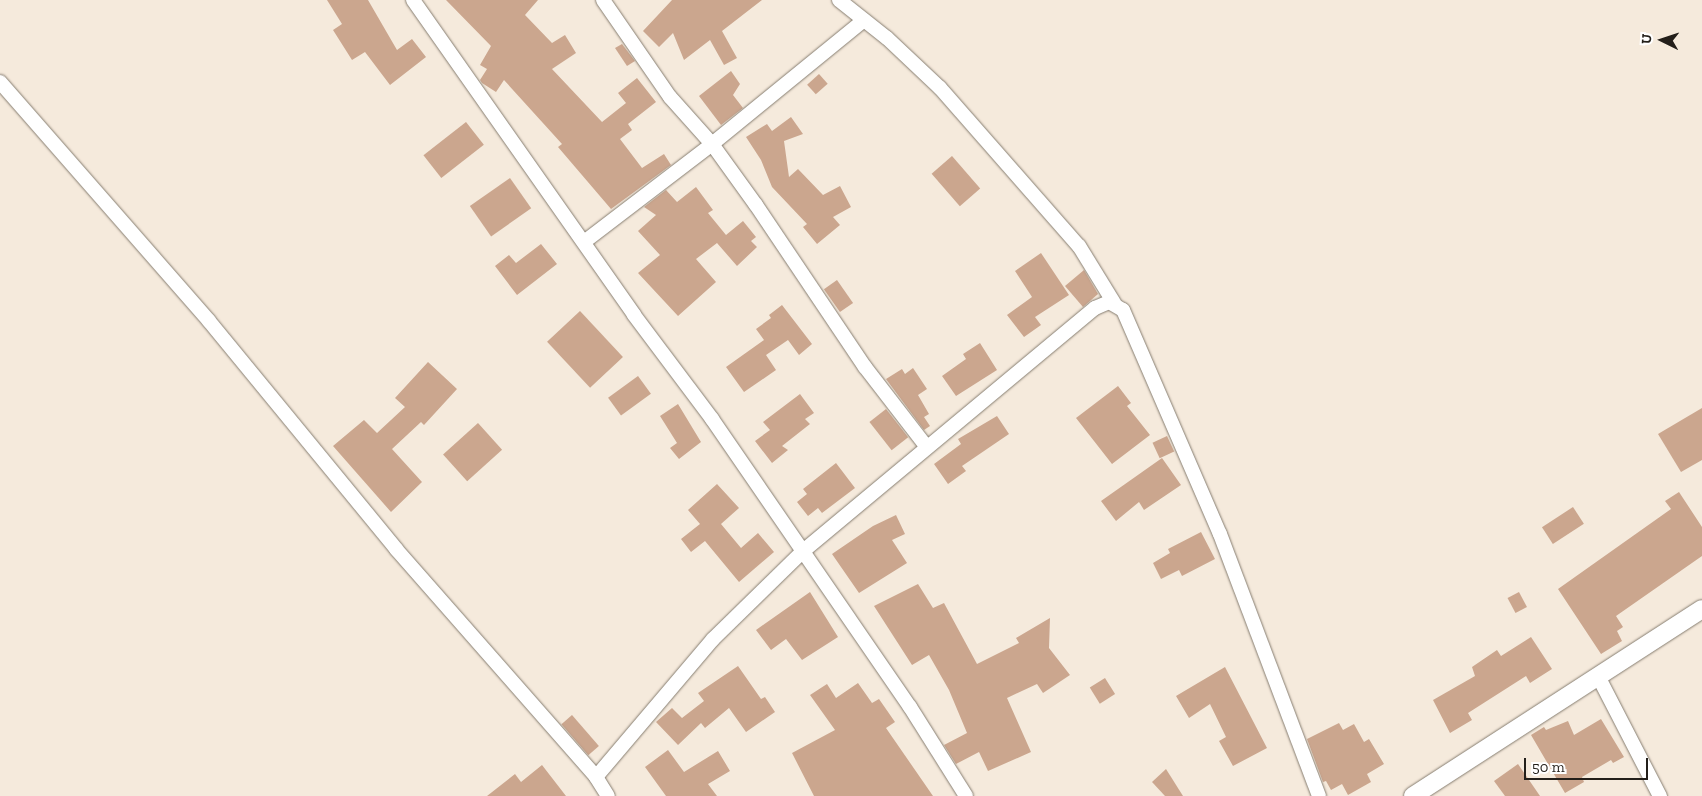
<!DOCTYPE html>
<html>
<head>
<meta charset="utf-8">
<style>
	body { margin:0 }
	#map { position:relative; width:1702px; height:796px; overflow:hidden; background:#f5eadc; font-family:"Zilla Slab",serif }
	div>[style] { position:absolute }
	.building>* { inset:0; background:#cba68e; transform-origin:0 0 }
	.roads { filter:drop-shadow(0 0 1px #867d70) drop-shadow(0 0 1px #867d70) }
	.minor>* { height:14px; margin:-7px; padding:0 7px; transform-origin:7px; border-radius:7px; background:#fff }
	.tertiary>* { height:18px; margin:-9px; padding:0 9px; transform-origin:9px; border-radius:9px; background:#fff }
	span { translate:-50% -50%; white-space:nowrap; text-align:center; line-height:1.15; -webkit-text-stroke:5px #fff; paint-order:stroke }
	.north { position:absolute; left:1637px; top:15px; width:50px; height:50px; -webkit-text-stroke:4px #fff; paint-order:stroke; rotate:274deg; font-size:14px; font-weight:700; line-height:20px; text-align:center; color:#231f1a }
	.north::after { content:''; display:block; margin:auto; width:18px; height:22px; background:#231f1a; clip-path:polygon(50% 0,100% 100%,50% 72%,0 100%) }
	.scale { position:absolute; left:1524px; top:758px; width:124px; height:22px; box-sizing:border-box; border:2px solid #231f1a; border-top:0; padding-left:6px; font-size:15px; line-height:18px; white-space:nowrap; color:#231f1a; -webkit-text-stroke:4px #fff; paint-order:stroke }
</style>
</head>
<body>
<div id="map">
	<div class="building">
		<div style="clip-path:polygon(327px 0,368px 0,397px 50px,412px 39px,426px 57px,390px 85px,365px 52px,352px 60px,333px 30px,342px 24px)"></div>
		<div style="clip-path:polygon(446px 0,538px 0,525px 15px,552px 43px,565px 35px,576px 53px,552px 69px,602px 122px,626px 103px,618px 93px,637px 78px,656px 102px,628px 124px,632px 130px,620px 139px,642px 168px,664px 154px,671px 165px,611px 209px,558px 147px,562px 144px,504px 80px,496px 92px,482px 83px,480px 80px,487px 69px,480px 65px,491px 46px)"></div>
		<div style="clip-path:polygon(672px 0,762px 0,722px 31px,737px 58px,724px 65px,710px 40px,684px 60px,673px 33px,659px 47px,643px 31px)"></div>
		<div style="clip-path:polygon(622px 44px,635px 61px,627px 66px,615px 48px)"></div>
		<div style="clip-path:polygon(731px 71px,740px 84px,733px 95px,743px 108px,721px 125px,699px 96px)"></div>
		<div style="left:819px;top:74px;width:13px;height:16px;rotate:48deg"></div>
		<div style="clip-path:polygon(791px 117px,803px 134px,784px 141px,789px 177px,798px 169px,823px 195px,840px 186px,851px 207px,833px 217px,840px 225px,817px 244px,803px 227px,807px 224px,772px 187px,761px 160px,746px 137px,767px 124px,772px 131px)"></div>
		<div style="left:466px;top:122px;width:29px;height:54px;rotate:52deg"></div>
		<div style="left:952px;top:156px;width:43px;height:27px;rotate:49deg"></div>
		<div style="left:510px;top:178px;width:37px;height:49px;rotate:55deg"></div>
		<div style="clip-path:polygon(696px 187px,713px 210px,708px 213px,726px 235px,743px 221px,756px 237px,751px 241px,757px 247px,737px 266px,717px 243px,696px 259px,716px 282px,678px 316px,638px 273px,660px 255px,638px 231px,656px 215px,644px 207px,666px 190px,677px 202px)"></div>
		<div style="clip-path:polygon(541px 244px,557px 264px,517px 295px,495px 266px,509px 255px,516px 263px)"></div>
		<div style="clip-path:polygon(1041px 253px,1069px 295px,1035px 317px,1041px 325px,1024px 337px,1007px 315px,1032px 297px,1015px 271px)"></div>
		<div style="clip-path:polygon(1084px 270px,1098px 294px,1083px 307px,1065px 286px)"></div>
		<div style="left:837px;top:280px;width:28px;height:16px;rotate:55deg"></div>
		<div style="clip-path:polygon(782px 305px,812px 344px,799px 355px,788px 340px,766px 355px,776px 370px,744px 392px,726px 367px,764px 340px,756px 329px,771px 318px,769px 315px)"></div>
		<div style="left:580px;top:311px;width:63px;height:45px;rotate:47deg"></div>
		<div style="clip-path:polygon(980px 343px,997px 370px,956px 396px,942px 376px,966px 359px,963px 354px)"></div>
		<div style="clip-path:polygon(428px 362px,457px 389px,424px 425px,421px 422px,392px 449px,422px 482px,391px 512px,333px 446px,364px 420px,377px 433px,405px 407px,395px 398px)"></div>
		<div style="clip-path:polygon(913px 368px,927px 389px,918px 395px,929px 414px,924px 417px,930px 426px,924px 430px,886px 379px,902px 369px,905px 374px)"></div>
		<div style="left:638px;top:376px;width:22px;height:37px;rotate:54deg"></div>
		<div style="clip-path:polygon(1118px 386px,1131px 403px,1127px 406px,1150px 435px,1112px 464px,1076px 418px)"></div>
		<div style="clip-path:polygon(800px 394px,814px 413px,805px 419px,810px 424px,782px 446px,788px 450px,772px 463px,755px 441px,770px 430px,763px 422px)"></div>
		<div style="clip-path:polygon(678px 404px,701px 442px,679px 459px,670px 448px,677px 443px,660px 416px)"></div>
		<div style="clip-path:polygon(1702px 408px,1702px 460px,1681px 472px,1658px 434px)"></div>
		<div style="left:886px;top:409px;width:36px;height:21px;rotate:52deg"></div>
		<div style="clip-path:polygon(997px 416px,1009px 434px,962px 466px,966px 471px,948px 484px,934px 464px,961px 444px,958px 439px)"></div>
		<div style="left:478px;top:423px;width:36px;height:47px;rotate:48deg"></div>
		<div style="left:1167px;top:436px;width:17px;height:16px;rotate:65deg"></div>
		<div style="clip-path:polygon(1162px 458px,1181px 485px,1144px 510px,1139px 502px,1116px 521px,1101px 501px)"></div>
		<div style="clip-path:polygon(836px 463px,855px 488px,822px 513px,818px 508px,808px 516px,797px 502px,807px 494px,803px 489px)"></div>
		<div style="clip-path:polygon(717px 484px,739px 508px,721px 524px,741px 548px,758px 533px,774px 552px,739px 582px,705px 541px,691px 552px,681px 539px,700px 524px,688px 510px)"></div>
		<div style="clip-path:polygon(1679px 492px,1702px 527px,1702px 556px,1616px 616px,1623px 627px,1617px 631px,1622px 641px,1601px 654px,1558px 589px,1671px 509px,1665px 501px)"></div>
		<div style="left:1573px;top:507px;width:20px;height:37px;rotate:57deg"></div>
		<div style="clip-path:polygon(896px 515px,905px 534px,892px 540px,907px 563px,859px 593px,832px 554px,873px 526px)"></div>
		<div style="clip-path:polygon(1201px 532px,1215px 559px,1182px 576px,1179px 570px,1161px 579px,1153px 563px,1170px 553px,1168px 549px)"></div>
		<div style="clip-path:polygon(918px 584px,933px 608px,944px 603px,977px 664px,1019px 643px,1016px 638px,1050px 618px,1049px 648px,1070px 675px,1043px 693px,1037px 684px,1007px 698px,1031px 752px,988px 771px,979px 752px,956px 764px,944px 745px,967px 733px,949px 690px,929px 655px,912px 665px,874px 606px)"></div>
		<div style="clip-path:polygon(810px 592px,838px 637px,802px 660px,786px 639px,771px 650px,756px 630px)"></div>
		<div style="left:1519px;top:592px;width:17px;height:13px;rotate:62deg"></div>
		<div style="clip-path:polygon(1531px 637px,1552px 669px,1530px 683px,1526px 676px,1468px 713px,1472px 720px,1450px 733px,1433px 700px,1475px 676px,1472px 667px,1497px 650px,1501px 656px)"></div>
		<div style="clip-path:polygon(738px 666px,761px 699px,765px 697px,775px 712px,746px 732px,729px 708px,705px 728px,701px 723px,678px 745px,656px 722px,672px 708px,682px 718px,704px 701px,698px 693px)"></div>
		<div style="clip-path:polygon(1225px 667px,1267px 748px,1233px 766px,1219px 741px,1226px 737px,1210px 704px,1189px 718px,1176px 696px)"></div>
		<div style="left:1105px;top:678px;width:19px;height:18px;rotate:58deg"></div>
		<div style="clip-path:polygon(858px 683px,872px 703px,879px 699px,895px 722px,886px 728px,933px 796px,814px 796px,792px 753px,835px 730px,810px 695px,827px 684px,836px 698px)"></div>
		<div style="left:572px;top:715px;width:41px;height:14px;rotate:49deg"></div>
		<div style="clip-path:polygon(1601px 719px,1624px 757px,1613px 763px,1611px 760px,1582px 777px,1584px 782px,1565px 793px,1531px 735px,1544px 727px,1546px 730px,1568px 721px,1574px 735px)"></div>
		<div style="clip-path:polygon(1339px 723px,1343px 730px,1354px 724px,1364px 742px,1369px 739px,1384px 764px,1367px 774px,1371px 782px,1348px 795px,1342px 784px,1331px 790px,1326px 781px,1323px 782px,1307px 739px)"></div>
		<div style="clip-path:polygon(668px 750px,684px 772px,718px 751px,730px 771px,708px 784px,717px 796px,666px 796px,645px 767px)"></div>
		<div style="clip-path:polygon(1518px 764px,1540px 796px,1505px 796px,1494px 781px)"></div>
		<div style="clip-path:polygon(542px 765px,566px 796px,487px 796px,515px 774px,521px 782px)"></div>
		<div style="clip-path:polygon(1166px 769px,1183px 796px,1165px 796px,1152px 782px)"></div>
	</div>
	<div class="roads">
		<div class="minor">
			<div style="left:413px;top:0;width:385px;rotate:54.9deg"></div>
			<div style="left:634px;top:315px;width:130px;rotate:53.1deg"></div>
			<div style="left:712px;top:419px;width:349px;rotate:55.5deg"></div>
			<div style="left:910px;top:707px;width:105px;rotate:57.8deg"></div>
			<div style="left:603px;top:0;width:118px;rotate:55.4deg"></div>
			<div style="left:670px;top:97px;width:63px;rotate:48.2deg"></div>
			<div style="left:712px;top:144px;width:75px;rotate:54.2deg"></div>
			<div style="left:756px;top:205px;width:195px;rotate:56.1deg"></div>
			<div style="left:865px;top:367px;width:100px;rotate:52.3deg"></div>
			<div style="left:839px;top:0;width:61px;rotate:38.4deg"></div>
			<div style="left:887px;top:38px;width:73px;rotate:43.3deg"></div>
			<div style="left:940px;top:88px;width:210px;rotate:48.7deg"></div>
			<div style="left:1079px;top:246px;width:67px;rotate:58.4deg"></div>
			<div style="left:0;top:82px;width:317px;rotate:48.8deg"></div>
			<div style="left:209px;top:321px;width:295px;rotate:50.6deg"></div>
			<div style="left:396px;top:549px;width:303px;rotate:48.7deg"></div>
			<div style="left:596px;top:777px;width:22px;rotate:58deg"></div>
			<div style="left:584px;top:242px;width:161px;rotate:-37.4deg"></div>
			<div style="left:712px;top:144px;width:196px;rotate:-39.2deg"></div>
			<div style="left:1599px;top:678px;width:133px;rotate:62.7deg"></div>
			<div style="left:596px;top:777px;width:181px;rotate:-49.7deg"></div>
			<div style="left:713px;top:639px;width:124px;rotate:-44.3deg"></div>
			<div style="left:802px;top:552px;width:381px;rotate:-39.8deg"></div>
			<div style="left:1095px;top:308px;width:15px;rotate:-23deg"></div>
			<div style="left:1109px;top:302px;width:16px;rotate:30deg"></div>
			<div style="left:1123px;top:310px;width:244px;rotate:66.6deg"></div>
			<div style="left:1220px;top:534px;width:280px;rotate:69.3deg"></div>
		</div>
		<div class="tertiary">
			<div style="left:1413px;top:796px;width:344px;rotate:-32.9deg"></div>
		</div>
	</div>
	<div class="north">U</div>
	<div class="scale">50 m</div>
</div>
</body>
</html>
